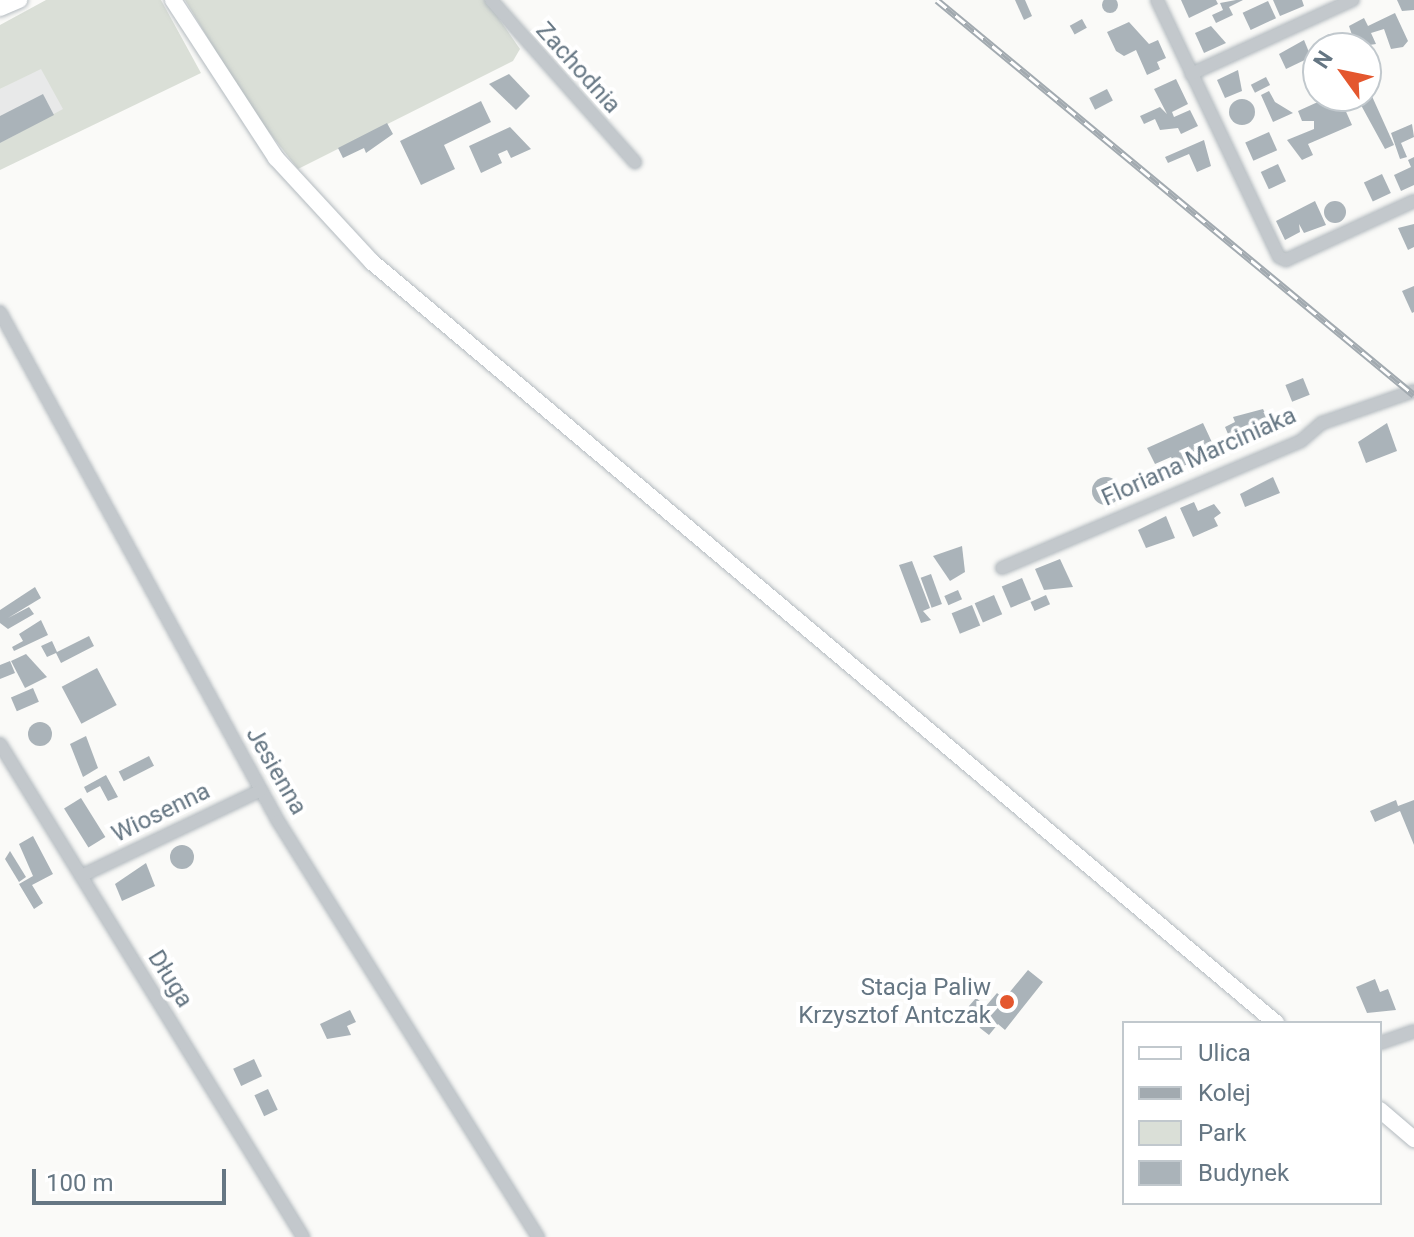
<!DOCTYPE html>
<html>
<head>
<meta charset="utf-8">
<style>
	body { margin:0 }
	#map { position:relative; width:1414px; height:1237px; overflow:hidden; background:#fafaf8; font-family:Roboto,sans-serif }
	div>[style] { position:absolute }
	.built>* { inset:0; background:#e8e9e9 }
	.green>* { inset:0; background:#dadfd7 }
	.building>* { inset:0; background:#aab3b9; transform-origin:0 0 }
	.round { border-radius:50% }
	.roads { filter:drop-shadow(0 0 2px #b3babf) drop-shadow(0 0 2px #b3babf) }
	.street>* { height:12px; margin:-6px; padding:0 6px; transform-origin:6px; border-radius:6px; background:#c3c8cc }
	.secondary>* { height:16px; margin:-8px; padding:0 8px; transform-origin:8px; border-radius:8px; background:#fff }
	.rail>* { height:7px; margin-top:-3.5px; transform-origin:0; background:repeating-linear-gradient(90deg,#fff 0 12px,#a2aab0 0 24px); box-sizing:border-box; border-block:2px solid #a2aab0 }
	.dots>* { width:22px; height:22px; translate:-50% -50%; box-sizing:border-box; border:4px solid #fff; border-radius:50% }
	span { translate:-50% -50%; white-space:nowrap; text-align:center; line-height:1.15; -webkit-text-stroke:8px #fff; paint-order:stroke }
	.street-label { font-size:24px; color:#657683 }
	.poi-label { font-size:24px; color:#657683 }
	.right { translate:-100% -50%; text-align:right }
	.legend { position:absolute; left:1122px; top:1021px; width:260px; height:184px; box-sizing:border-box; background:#fff; border:2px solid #c1c8cd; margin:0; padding:10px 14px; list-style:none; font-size:24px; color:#657683 }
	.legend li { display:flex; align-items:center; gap:16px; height:40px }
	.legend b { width:40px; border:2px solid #c1c8cd }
	.north { position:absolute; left:1302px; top:32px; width:80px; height:80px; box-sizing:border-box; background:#fff; border:2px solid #c1c8cd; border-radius:50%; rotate:303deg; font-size:22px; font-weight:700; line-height:32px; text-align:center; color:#657683 }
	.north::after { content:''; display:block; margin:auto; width:28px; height:36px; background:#e4572e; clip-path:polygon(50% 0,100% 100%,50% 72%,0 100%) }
	.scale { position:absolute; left:32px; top:1169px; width:194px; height:36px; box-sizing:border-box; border:4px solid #657683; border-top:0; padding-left:10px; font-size:24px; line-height:28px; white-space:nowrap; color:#657683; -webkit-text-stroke:6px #fff; paint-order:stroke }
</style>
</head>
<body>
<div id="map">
	<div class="built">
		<div style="clip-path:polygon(150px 13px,176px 59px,0 150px,0 89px)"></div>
	</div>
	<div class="green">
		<div style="clip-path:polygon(46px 0,161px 0,201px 73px,0 170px,0 143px,63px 109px,41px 69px,0 89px,0 25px)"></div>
		<div style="clip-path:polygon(185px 0,486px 0,520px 49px,513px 61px,298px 169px,250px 108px)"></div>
	</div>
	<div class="building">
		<div class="round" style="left:1102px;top:-3px;width:16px;height:16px"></div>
		<div style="clip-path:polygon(1015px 0,1025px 0,1032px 16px,1024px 20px)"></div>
		<div style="clip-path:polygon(1181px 0,1216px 0,1218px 4px,1189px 18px)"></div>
		<div style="clip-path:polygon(1236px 0,1243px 0,1229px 7px,1233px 15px,1216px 23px,1212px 15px,1223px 10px,1220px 3px)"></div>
		<div style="clip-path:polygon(1273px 0,1302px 0,1304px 6px,1280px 16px)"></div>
		<div style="clip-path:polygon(1397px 0,1414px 0,1414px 10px,1402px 11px)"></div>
		<div style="left:1268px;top:1px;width:19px;height:28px;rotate:65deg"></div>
		<div style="clip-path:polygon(1395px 13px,1408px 41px,1403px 47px,1391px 49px,1384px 29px,1371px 33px,1376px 44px,1356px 47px,1349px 26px,1364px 18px,1368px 26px)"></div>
		<div style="left:1082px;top:19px;width:10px;height:14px;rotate:61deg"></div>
		<div style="clip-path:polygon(1129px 22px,1149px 44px,1158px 40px,1166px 58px,1157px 62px,1160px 69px,1147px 75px,1136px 50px,1124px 56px,1116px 51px,1107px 32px)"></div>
		<div style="clip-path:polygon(1211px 26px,1226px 43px,1204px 53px,1195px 33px)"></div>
		<div class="round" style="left:1323px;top:34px;width:16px;height:16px"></div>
		<div style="clip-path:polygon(1304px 40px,1311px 57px,1286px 69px,1279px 54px)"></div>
		<div style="clip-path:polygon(1238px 70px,1242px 91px,1225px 98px,1217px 80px)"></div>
		<div style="clip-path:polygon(509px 74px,530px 96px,516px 110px,489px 84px)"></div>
		<div style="left:1266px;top:77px;width:9px;height:17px;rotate:63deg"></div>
		<div style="clip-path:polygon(1176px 79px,1188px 104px,1172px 112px,1174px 117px,1190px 110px,1198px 126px,1181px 134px,1178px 128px,1160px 130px,1155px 119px,1144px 124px,1140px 116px,1160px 107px,1167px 114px,1154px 89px)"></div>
		<div style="clip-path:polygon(1366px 83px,1394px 145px,1385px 149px,1356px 96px,1366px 96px)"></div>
		<div style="left:1107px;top:89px;width:13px;height:20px;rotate:63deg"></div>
		<div style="clip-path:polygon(1269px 91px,1275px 102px,1293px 113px,1273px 122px,1261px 95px)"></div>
		<div style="clip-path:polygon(43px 94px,54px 115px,0 143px,0 116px)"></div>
		<div style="clip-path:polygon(1331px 96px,1339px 96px,1352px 125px,1308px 144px,1313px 155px,1302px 160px,1287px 140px,1314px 129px,1314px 121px,1302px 121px,1298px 111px)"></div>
		<div class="round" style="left:1229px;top:99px;width:26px;height:26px"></div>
		<div style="clip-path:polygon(481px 101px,491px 122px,444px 145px,455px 169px,421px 185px,400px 141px)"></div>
		<div style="clip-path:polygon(387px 123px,393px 134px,366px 153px,364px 148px,343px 158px,338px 148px)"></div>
		<div style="clip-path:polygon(1412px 124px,1414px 137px,1401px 143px,1407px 157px,1400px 159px,1391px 133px)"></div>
		<div style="clip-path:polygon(510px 127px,531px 149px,511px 158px,507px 150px,498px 154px,502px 163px,481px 173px,469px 146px)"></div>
		<div style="left:1269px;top:132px;width:20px;height:26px;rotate:66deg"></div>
		<div style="clip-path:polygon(1204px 140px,1211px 166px,1197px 172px,1189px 154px,1168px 163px,1165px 157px)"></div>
		<div style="clip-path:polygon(1414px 157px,1414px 185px,1401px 191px,1394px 175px,1411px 167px,1408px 160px)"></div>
		<div style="left:1278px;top:164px;width:19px;height:19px;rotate:65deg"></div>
		<div style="left:1382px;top:174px;width:21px;height:20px;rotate:65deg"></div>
		<div style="clip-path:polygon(1315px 201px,1326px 225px,1304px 233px,1299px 224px,1300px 232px,1285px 240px,1276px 221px)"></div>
		<div class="round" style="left:1324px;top:201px;width:22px;height:22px"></div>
		<div style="clip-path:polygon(1414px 224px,1414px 247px,1408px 250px,1398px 228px)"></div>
		<div style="clip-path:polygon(1414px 286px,1414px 312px,1412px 313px,1402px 291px)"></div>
		<div style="left:1303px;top:378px;width:18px;height:19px;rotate:68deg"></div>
		<div style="clip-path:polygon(1263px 409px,1272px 428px,1234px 448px,1225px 427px,1235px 422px,1233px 417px)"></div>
		<div style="clip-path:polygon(1203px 423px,1216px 451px,1177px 469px,1171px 457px,1155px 464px,1147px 448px)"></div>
		<div style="clip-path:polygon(1387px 423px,1397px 451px,1366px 463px,1358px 442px)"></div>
		<div style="clip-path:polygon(1273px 477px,1280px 493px,1245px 507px,1240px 494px)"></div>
		<div class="round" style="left:1092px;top:477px;width:28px;height:28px"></div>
		<div style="clip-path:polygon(1194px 502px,1198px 511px,1214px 504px,1221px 513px,1214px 518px,1218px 526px,1193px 537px,1180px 508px)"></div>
		<div style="clip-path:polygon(1166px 516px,1175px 538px,1146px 548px,1138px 530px)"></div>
		<div style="clip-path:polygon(962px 546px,965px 572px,950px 581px,933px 556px)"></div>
		<div style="clip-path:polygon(1060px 559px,1073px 587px,1044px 590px,1035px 569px)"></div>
		<div style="clip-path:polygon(912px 561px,930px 608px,923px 611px,931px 620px,921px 623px,899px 565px)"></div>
		<div style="left:931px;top:574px;width:32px;height:11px;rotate:70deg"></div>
		<div style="left:1022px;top:578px;width:23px;height:22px;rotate:67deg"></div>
		<div style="clip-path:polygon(35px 587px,41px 598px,8px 618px,29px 607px,34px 614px,8px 629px,0 623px,0 610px)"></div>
		<div style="left:958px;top:590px;width:10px;height:15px;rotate:66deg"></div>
		<div style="left:994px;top:595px;width:21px;height:21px;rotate:67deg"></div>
		<div style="left:1046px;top:595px;width:10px;height:17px;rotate:66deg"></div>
		<div style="left:972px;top:605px;width:22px;height:22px;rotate:68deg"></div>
		<div style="clip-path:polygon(41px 620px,48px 635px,14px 651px,12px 647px,23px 641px,19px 634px)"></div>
		<div style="clip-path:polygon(89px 636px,94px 646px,61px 663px,56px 653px,47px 657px,41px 646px,52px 641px,57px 652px)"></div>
		<div style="clip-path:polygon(26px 654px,47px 677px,25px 688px,11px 661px)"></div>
		<div style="clip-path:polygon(10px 661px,15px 673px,0 679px,0 665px)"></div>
		<div style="left:97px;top:668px;width:42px;height:40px;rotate:62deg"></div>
		<div style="left:33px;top:688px;width:15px;height:24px;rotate:67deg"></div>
		<div class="round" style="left:28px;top:722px;width:24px;height:24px"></div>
		<div style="clip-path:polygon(86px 736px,98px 768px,83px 777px,70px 744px)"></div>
		<div style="left:149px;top:756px;width:11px;height:34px;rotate:63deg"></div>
		<div style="clip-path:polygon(106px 775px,118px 797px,108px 801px,100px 786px,87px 793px,84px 787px)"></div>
		<div style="left:81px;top:798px;width:46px;height:20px;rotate:58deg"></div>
		<div style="clip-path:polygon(1396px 800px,1398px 806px,1414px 800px,1414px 845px,1400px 811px,1375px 822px,1370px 811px)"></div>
		<div style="clip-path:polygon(33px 836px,53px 874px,32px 885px,43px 903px,34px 909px,19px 884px,33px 876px,19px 844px)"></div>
		<div class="round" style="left:170px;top:845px;width:24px;height:24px"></div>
		<div style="clip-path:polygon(10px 851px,26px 877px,19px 882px,5px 859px)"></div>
		<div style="clip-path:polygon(146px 863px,155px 886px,122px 901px,115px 884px)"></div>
		<div style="clip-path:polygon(1028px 970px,1043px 982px,1005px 1030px,998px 1024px,989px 1035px,962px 1014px,976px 998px,986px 1006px,997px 993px,1004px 999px)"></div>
		<div style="clip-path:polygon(1375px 979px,1380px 992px,1388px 989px,1396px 1010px,1367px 1013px,1356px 987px)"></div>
		<div style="clip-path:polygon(350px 1010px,356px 1022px,347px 1026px,351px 1035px,327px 1039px,320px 1024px)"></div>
		<div style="left:254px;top:1059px;width:19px;height:23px;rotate:65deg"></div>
		<div style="left:268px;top:1089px;width:23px;height:15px;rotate:65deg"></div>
	</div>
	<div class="roads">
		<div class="street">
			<div style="left:491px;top:0;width:217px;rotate:48.4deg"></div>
			<div style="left:1157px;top:0;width:284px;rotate:64.6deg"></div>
			<div style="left:1279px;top:257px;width:8px;rotate:23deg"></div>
			<div style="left:1286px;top:260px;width:141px;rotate:-24.7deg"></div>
			<div style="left:1191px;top:74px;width:178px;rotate:-24.6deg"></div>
			<div style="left:0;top:312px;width:580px;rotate:61.36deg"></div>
			<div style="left:278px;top:821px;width:491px;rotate:58deg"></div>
			<div style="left:1002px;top:568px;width:325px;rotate:-23deg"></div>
			<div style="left:1301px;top:441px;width:28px;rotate:-41deg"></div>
			<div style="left:1322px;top:423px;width:97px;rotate:-19.2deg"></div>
			<div style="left:0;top:744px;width:579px;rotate:58.42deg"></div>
			<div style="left:81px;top:876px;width:199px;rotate:-25.5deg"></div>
			<div style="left:1380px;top:1043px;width:36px;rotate:-19deg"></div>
		</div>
		<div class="secondary">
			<div style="left:173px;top:0;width:189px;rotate:56.9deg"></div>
			<div style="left:276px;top:158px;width:142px;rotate:47.3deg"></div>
			<div style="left:372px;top:262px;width:1182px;rotate:40.09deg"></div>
			<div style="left:0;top:8px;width:21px;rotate:-23deg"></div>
			<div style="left:1380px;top:1110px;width:45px;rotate:40.5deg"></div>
		</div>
	</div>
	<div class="rail">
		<div style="left:937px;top:0;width:619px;rotate:39.63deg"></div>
	</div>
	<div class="dots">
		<div style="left:1007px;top:1002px;background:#e4572e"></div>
	</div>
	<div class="street-label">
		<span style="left:578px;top:68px;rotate:48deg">Zachodnia</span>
		<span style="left:1199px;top:457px;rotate:-24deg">Floriana Marciniaka</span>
		<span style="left:276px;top:771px;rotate:60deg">Jesienna</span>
		<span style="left:161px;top:813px;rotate:-26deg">Wiosenna</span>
		<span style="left:170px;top:979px;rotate:58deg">Długa</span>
	</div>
	<div class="poi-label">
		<span class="right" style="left:991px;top:1002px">Stacja Paliw<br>Krzysztof Antczak</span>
	</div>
	<ul class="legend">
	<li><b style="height:10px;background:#fff"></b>Ulica</li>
	<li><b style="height:10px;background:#a2aab0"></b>Kolej</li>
	<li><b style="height:22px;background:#dadfd7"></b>Park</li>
	<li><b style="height:22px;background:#aab3b9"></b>Budynek</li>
	</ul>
	<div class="north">N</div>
	<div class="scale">100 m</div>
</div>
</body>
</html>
